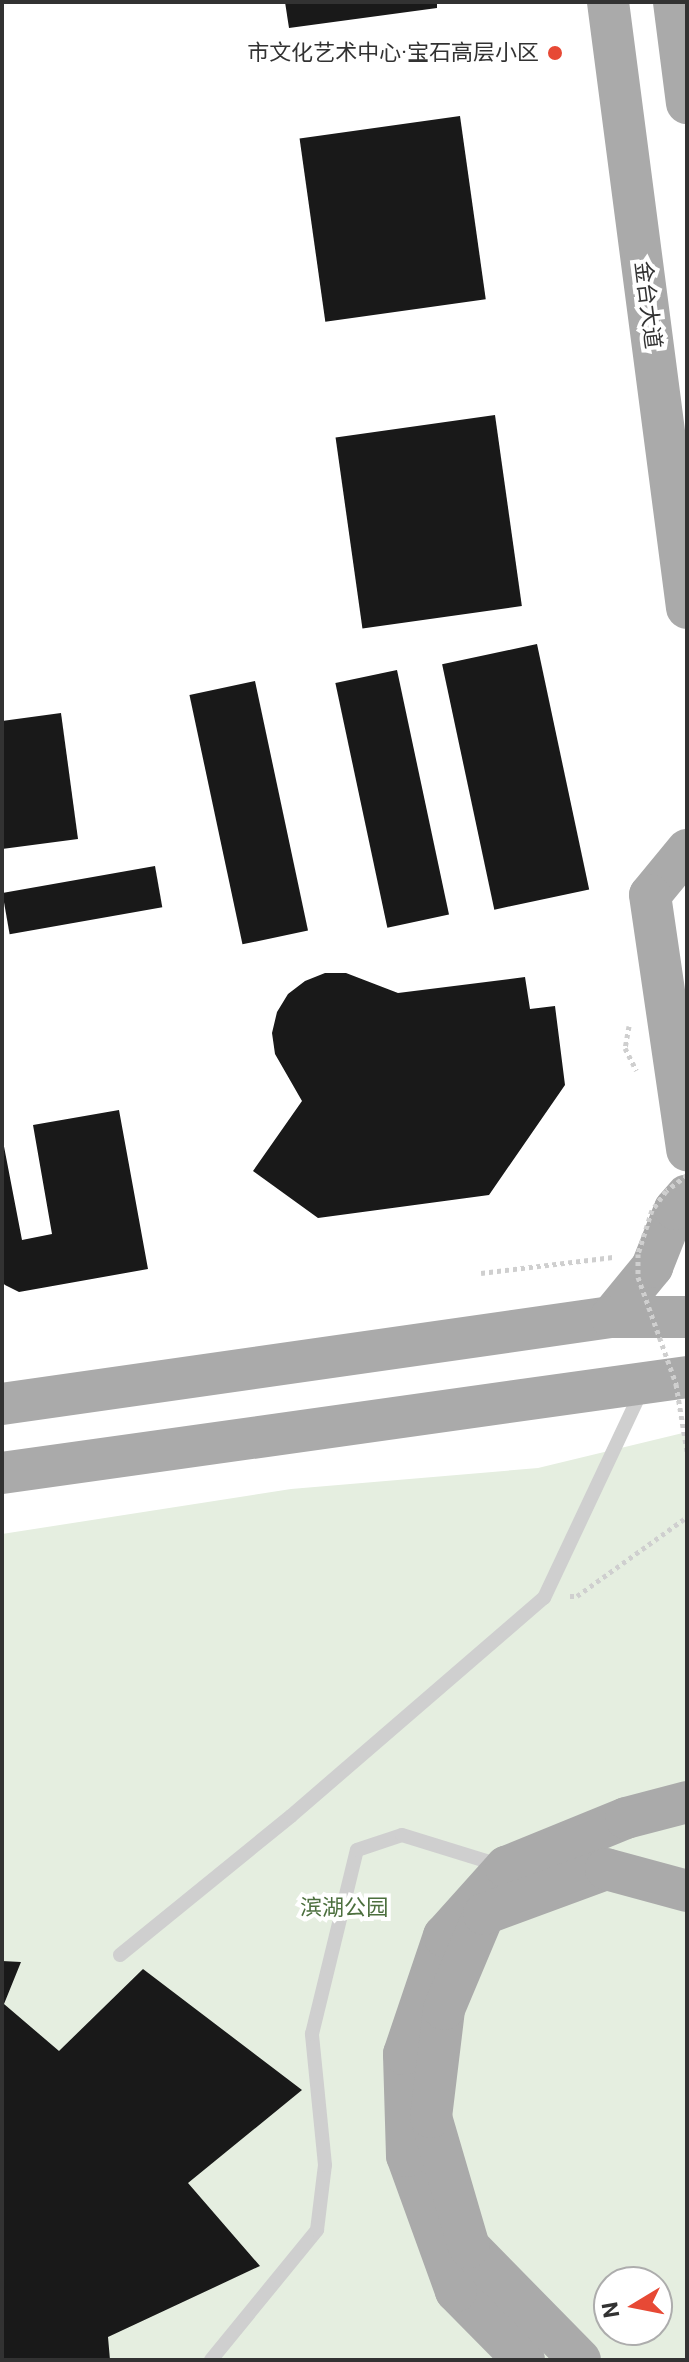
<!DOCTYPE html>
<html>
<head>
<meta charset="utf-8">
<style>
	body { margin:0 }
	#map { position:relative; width:689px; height:2362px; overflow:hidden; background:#fff; font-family:Roboto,"Noto Sans SC",sans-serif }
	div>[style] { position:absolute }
	.green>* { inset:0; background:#e5eee0 }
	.building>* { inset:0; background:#191919; transform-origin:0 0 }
	.path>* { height:5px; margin-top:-2.5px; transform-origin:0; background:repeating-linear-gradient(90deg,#cfcfcf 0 4px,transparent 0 8px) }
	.lane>* { height:14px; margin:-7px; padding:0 7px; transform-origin:7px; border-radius:7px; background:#cfcfcf }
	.primary>* { height:42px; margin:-21px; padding:0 21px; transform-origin:21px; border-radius:21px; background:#aaa }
	.path-bridge>* { height:5px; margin-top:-2.5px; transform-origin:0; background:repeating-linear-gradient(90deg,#cfcfcf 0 4px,transparent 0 8px) }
	.dots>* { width:22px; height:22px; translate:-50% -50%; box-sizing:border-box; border:4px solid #fff; border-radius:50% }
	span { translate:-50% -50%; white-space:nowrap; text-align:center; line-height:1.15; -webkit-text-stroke:8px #fff; paint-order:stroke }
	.poi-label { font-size:22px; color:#323232 }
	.right { translate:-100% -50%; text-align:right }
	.street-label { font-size:22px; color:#323232 }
	.park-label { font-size:22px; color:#4c6f3e }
	.frame { position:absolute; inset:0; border:4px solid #323232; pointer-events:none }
	.north { position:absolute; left:593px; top:2266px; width:80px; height:80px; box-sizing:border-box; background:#fff; border:2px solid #adadad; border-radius:50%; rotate:260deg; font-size:22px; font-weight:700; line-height:32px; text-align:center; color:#323232 }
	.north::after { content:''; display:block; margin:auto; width:28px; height:36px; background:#e74935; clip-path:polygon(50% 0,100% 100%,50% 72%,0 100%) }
</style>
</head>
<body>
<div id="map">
	<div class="green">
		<div style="clip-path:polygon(evenodd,687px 1432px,687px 2360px,2px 2360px,2px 1534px,291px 1489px,538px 1468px,687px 1432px,609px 2282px,657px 2282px,657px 2330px,609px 2330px,609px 2282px)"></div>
	</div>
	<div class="building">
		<div style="clip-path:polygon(285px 2px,437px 2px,437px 8px,289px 28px)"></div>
		<div style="left:460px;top:116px;width:185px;height:162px;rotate:82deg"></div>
		<div style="left:495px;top:415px;width:193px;height:161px;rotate:82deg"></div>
		<div style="left:537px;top:644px;width:251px;height:97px;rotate:78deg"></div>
		<div style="left:397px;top:670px;width:250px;height:63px;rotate:78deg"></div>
		<div style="left:255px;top:681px;width:255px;height:67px;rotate:78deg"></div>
		<div style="clip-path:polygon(61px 713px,78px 839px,2px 849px,2px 721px)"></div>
		<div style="left:155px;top:866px;width:42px;height:155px;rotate:80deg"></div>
		<div style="clip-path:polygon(325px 973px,346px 973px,398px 993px,525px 977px,530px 1009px,555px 1006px,565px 1085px,489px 1195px,318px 1218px,253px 1171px,302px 1101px,275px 1054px,272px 1033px,277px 1012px,288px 994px,305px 981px)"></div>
		<div style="clip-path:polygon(119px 1110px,148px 1269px,19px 1292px,5px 1285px,2px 1282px,2px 1136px,22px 1240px,52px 1234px,33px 1125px)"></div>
		<div style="clip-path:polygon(2px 1961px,21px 1962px,4px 2004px,59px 2051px,143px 1969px,302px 2090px,188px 2183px,260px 2266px,108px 2337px,110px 2360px,2px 2360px)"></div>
	</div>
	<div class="path">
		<div style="left:629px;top:1026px;width:22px;rotate:100deg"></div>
		<div style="left:625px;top:1048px;width:25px;rotate:63deg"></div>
		<div style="left:481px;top:1273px;width:133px;rotate:-6.9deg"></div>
		<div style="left:570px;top:1596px;width:7px"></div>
		<div style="left:577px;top:1596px;width:135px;rotate:-35.7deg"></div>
	</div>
	<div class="lane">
		<div style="left:120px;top:1955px;width:220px;rotate:-39.1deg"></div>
		<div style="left:291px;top:1816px;width:334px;rotate:-40.8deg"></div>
		<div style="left:544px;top:1598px;width:230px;rotate:-64.8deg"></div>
		<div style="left:211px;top:2360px;width:168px;rotate:-50.8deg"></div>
		<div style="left:317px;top:2230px;width:65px;rotate:-83deg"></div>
		<div style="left:325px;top:2165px;width:132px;rotate:-95.7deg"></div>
		<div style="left:312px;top:2034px;width:189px;rotate:-76.3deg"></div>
		<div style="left:357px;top:1850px;width:47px;rotate:-18.4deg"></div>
		<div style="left:402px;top:1835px;width:105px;rotate:17.2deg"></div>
	</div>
	<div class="primary">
		<div style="left:608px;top:2px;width:611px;rotate:82.57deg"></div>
		<div style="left:674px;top:2px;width:102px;rotate:82.7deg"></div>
		<div style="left:687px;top:850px;width:58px;rotate:129.4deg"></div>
		<div style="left:650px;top:895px;width:258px;rotate:81.7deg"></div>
		<div style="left:611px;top:1317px;width:65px;rotate:-50.6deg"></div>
		<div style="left:652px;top:1267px;width:62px;rotate:-68.4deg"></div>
		<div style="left:675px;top:1209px;width:18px;rotate:-49deg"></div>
		<div style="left:2px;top:1404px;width:615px;rotate:-8.13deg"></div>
		<div style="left:611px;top:1317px;width:76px"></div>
		<div style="left:2px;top:1473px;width:692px;rotate:-7.98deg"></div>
		<div style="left:524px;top:2360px;width:97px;rotate:-134.6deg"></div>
		<div style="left:456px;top:2291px;width:144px;rotate:-109.9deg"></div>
		<div style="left:407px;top:2156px;width:102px;rotate:-91.7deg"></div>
		<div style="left:404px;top:2054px;width:125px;rotate:-71.3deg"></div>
		<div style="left:444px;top:1936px;width:93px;rotate:-48.1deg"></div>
		<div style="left:506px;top:1867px;width:130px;rotate:-22.2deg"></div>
		<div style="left:626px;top:1818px;width:63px;rotate:-14.7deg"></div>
		<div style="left:580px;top:2360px;width:158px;rotate:-134.5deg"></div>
		<div style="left:469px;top:2247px;width:135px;rotate:-106.3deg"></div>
		<div style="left:431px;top:2117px;width:109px;rotate:-83.1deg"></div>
		<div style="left:444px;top:2009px;width:103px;rotate:-67.2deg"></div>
		<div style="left:484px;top:1914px;width:130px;rotate:-20.2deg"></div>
		<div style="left:606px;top:1869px;width:84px;rotate:15.2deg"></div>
	</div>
	<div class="path-bridge">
		<div style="left:687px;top:1175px;width:26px;rotate:143deg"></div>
		<div style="left:666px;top:1191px;width:24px;rotate:126deg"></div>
		<div style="left:652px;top:1210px;width:46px;rotate:107.7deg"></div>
		<div style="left:638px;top:1254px;width:23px;rotate:90deg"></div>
		<div style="left:638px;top:1277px;width:114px;rotate:70.4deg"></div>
		<div style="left:676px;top:1384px;width:68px;rotate:80.7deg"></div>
	</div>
	<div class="dots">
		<div style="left:555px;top:53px;background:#e74935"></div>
	</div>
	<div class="poi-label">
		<span class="right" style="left:539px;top:53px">市文化艺术中心·宝石高层小区</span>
	</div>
	<div class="street-label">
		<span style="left:648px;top:305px;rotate:83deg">金台大道</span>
	</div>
	<div class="park-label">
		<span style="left:344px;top:1908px">滨湖公园</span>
	</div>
	<div class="frame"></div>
	<div class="north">N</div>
</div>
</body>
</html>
